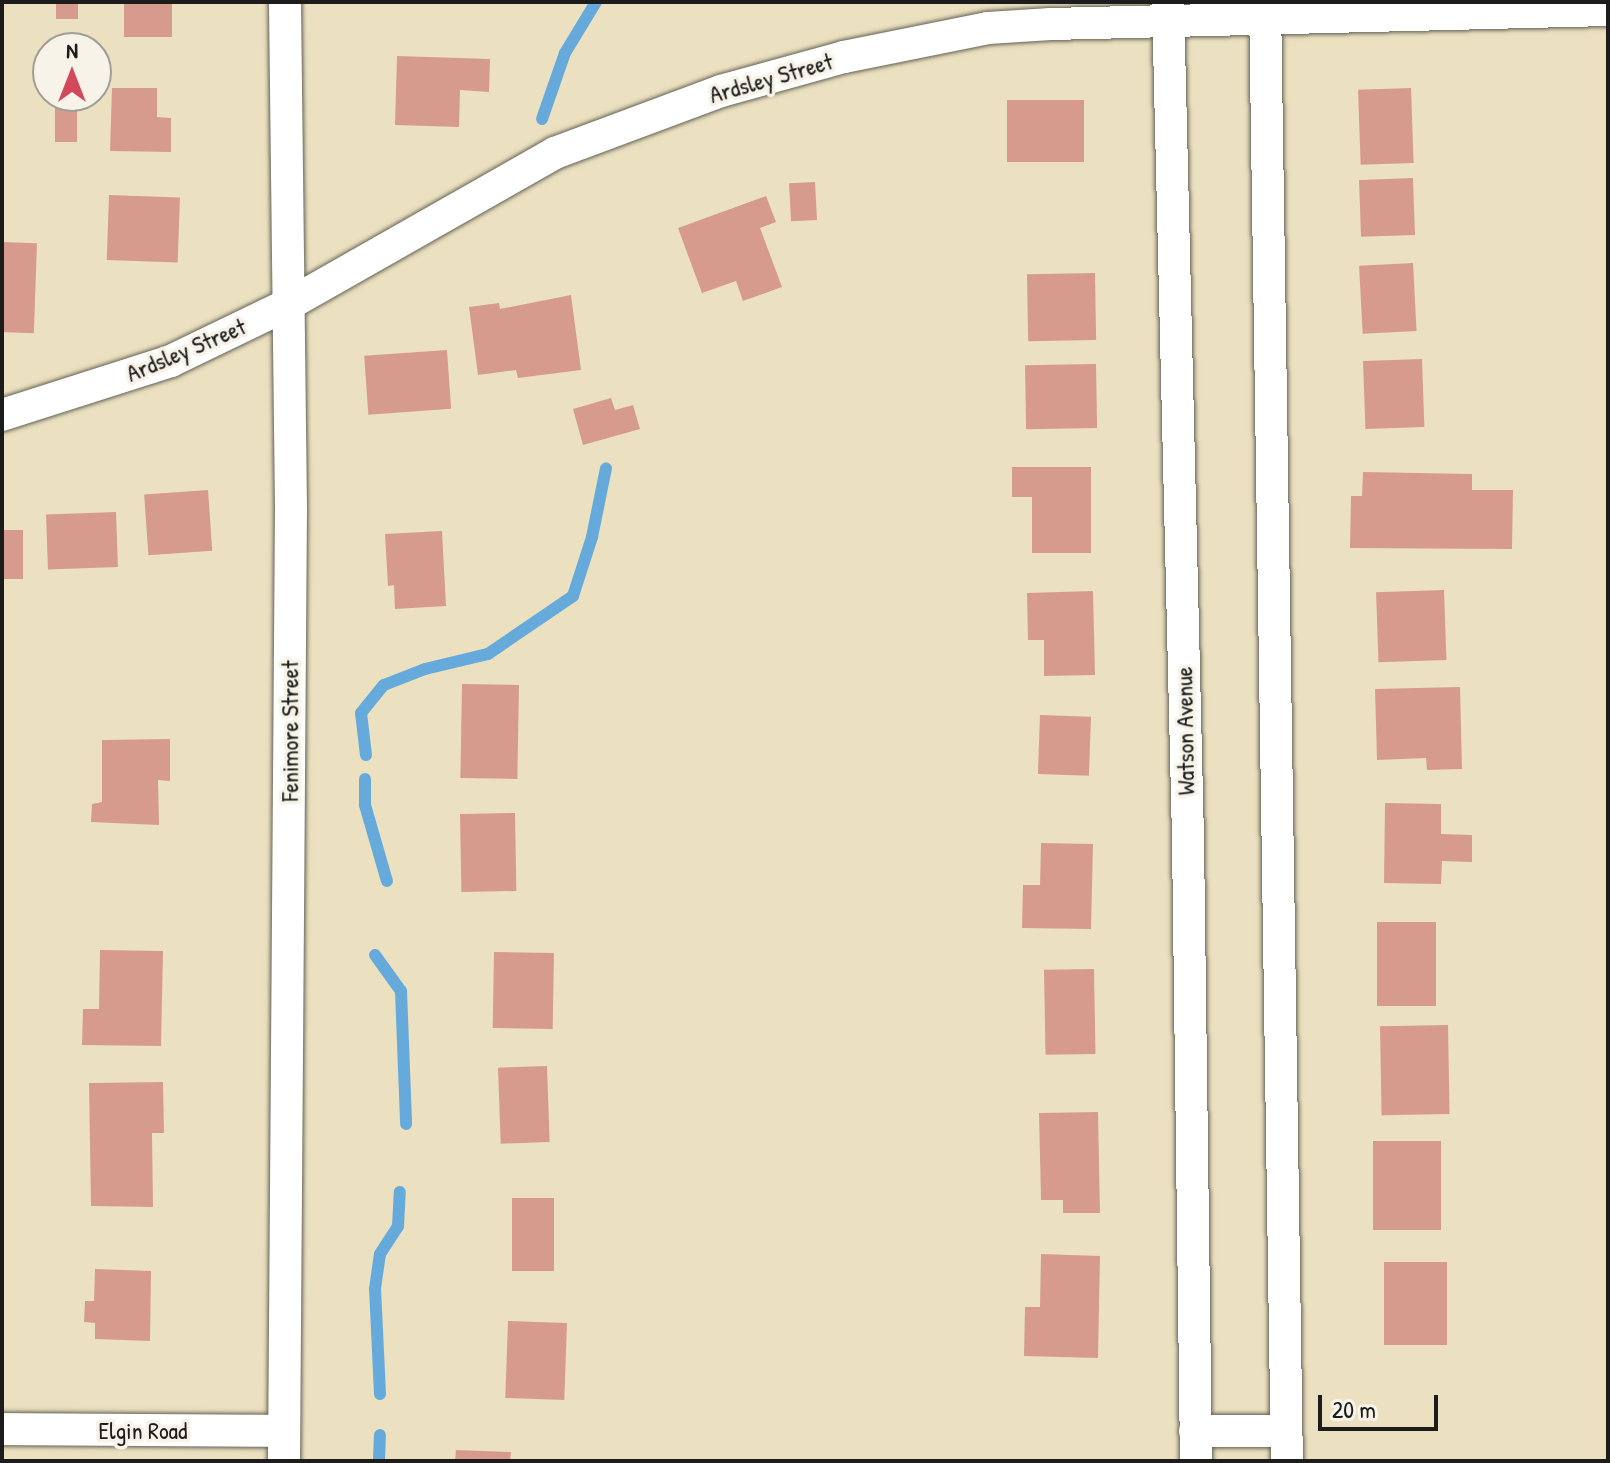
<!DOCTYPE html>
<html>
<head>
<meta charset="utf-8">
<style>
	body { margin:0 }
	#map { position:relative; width:1610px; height:1463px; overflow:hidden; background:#ebe1c0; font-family:"Patrick Hand",sans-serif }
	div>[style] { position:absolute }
	.stream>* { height:12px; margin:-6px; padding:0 6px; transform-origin:6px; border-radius:6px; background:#66aadb }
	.building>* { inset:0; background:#d79b8d; transform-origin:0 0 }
	.roads { filter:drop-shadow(0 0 2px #646155) drop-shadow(0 0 2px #646155) }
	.street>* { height:32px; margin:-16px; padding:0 16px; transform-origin:16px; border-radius:16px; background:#fff }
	span { translate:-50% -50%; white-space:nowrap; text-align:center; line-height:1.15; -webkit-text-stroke:7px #f7f3e8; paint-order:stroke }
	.street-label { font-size:24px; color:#1c1c1c }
	.frame { position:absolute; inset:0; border:4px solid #1c1c1c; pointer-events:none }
	.north { position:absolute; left:32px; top:32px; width:80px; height:80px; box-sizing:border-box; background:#f7f3e8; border:2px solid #9f9d96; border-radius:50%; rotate:0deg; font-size:22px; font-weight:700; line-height:32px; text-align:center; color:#1c1c1c }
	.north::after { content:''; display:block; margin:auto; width:28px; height:36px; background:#d1495b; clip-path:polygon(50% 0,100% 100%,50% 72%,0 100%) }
	.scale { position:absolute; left:1318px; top:1395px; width:120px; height:36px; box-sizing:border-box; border:4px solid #1c1c1c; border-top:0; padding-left:10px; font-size:24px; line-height:28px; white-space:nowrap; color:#1c1c1c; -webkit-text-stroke:6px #f7f3e8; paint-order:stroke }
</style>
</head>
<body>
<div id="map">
	<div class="stream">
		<div style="left:542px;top:119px;width:70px;rotate:-70.8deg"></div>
		<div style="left:565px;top:53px;width:60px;rotate:-58.7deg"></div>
		<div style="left:366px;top:755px;width:42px;rotate:-96.8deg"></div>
		<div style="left:361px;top:713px;width:36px;rotate:-51deg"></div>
		<div style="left:384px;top:685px;width:44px;rotate:-21.3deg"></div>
		<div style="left:425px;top:669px;width:65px;rotate:-13.4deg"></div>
		<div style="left:488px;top:654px;width:103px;rotate:-34.3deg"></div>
		<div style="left:573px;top:596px;width:62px;rotate:-72.1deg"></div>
		<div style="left:592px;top:537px;width:70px;rotate:-78.5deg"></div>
		<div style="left:365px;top:779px;width:26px;rotate:90deg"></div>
		<div style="left:365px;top:805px;width:79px;rotate:73.9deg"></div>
		<div style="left:375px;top:955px;width:44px;rotate:54.2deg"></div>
		<div style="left:401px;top:991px;width:133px;rotate:87.8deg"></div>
		<div style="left:380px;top:1394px;width:105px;rotate:-92.7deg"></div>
		<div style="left:375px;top:1289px;width:35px;rotate:-82deg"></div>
		<div style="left:380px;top:1254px;width:33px;rotate:-57deg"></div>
		<div style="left:398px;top:1226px;width:34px;rotate:-87deg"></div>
		<div style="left:379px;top:1461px;width:26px;rotate:-88deg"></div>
	</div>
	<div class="building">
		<div style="left:56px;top:2px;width:22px;height:17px"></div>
		<div style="left:124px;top:2px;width:48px;height:35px"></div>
		<div style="clip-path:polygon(397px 56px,490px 59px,489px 92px,460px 90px,459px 127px,395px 125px)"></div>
		<div style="clip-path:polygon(112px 88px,157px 88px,157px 117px,171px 118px,171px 152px,110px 151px)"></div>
		<div style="left:1411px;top:88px;width:75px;height:53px;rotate:88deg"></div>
		<div style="left:1084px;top:100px;width:62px;height:77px;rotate:90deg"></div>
		<div style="left:55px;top:105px;width:22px;height:37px"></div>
		<div style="left:1413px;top:178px;width:57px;height:54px;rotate:88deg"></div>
		<div style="left:815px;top:182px;width:38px;height:26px;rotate:87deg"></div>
		<div style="left:109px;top:195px;width:71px;height:65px;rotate:2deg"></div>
		<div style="clip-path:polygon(766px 196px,776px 222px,760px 228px,782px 287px,743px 301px,736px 281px,702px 293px,678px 228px)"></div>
		<div style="left:2px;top:242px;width:35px;height:90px;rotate:2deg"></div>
		<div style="left:1413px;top:263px;width:68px;height:54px;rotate:87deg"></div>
		<div style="left:1095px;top:273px;width:67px;height:68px;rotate:89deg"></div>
		<div style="clip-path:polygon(571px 295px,581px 370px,518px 378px,516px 370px,478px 375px,469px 307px,499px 303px,500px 309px)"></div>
		<div style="left:447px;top:350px;width:59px;height:83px;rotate:86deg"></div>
		<div style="left:1422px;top:359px;width:68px;height:59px;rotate:88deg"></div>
		<div style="left:1096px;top:364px;width:64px;height:71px;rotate:89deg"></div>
		<div style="clip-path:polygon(611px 398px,615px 410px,633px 405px,640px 429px,583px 445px,573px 409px)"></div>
		<div style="clip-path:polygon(1012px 467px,1091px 467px,1091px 553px,1032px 553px,1032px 497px,1012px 497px)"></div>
		<div style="clip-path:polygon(1363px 472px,1472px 474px,1472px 490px,1513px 490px,1512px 549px,1350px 548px,1351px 496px,1362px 496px)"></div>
		<div style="left:208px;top:490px;width:61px;height:64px;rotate:86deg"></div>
		<div style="left:116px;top:512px;width:55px;height:70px;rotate:88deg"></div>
		<div style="left:2px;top:530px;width:21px;height:49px"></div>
		<div style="clip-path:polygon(442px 531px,446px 606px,395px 609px,394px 585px,388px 586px,385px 534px)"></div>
		<div style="left:1444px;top:590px;width:70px;height:68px;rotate:88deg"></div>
		<div style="clip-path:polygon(1093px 591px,1095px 675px,1044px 676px,1044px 640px,1028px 640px,1027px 593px)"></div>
		<div style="left:462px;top:684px;width:57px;height:94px;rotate:1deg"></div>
		<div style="clip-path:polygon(1460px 687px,1462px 769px,1427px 770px,1426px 758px,1377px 760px,1375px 689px)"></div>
		<div style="left:1040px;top:715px;width:51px;height:59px;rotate:2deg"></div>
		<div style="clip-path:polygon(170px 739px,170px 781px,158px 780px,159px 825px,91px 822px,92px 804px,102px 802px,102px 740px)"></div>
		<div style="clip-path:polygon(1385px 803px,1441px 804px,1441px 834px,1472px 835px,1472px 862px,1442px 861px,1441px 884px,1384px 883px)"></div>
		<div style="left:515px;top:813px;width:78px;height:55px;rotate:89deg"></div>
		<div style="clip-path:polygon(1041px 843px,1093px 844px,1091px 929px,1022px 928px,1023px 885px,1040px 885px)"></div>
		<div style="left:1377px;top:922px;width:59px;height:84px"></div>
		<div style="clip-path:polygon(100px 950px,163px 951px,161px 1046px,82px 1045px,83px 1009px,99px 1009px)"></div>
		<div style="left:494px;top:952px;width:60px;height:76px;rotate:1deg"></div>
		<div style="left:1094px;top:969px;width:85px;height:50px;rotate:89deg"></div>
		<div style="left:1448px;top:1025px;width:89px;height:68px;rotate:89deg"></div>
		<div style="left:547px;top:1066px;width:76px;height:49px;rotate:88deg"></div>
		<div style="clip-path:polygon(163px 1082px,164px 1133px,152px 1133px,153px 1207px,91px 1206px,89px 1083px)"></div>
		<div style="clip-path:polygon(1098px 1112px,1100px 1213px,1063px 1213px,1063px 1200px,1041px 1200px,1039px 1113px)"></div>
		<div style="left:1373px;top:1141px;width:68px;height:89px"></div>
		<div style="left:512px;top:1198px;width:42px;height:73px"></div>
		<div style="clip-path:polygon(1041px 1254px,1100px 1256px,1098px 1358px,1024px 1356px,1025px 1307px,1040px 1307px)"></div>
		<div style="left:1384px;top:1262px;width:63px;height:83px"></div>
		<div style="clip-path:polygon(95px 1269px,151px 1271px,150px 1341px,95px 1339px,95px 1323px,84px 1322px,85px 1301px,94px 1301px)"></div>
		<div style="left:508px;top:1321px;width:59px;height:77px;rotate:2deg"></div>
		<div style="clip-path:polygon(456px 1450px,511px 1452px,510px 1461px,455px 1461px)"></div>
	</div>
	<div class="roads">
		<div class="street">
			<div style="left:1168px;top:2px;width:837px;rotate:88.63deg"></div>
			<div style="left:1188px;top:839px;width:622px;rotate:89.26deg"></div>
			<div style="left:1265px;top:2px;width:1459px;rotate:89.14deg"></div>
			<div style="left:2px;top:415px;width:177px;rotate:-17.7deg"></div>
			<div style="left:171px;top:361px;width:133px;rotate:-25.8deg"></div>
			<div style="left:291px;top:303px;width:304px;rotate:-29.6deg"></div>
			<div style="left:555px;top:153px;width:177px;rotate:-20.5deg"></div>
			<div style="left:721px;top:91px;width:128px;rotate:-15.5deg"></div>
			<div style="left:844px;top:57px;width:147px;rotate:-11.4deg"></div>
			<div style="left:988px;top:28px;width:63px;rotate:-3.6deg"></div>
			<div style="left:1051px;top:24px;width:557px;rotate:-1.44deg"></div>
			<div style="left:2px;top:1429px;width:282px;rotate:0.4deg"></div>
			<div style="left:1195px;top:1431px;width:91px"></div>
			<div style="left:284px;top:1461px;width:952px;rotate:-89.58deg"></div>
			<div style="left:291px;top:509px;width:507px;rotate:-90.68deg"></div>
		</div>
	</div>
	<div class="street-label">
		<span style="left:771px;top:78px;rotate:-16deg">Ardsley Street</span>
		<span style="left:186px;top:350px;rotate:-23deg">Ardsley Street</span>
		<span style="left:290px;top:731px;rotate:-90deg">Fenimore Street</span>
		<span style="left:1185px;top:731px;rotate:-91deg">Watson Avenue</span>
		<span style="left:143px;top:1431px">Elgin Road</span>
	</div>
	<div class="frame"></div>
	<div class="north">N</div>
	<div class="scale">20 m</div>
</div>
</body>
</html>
